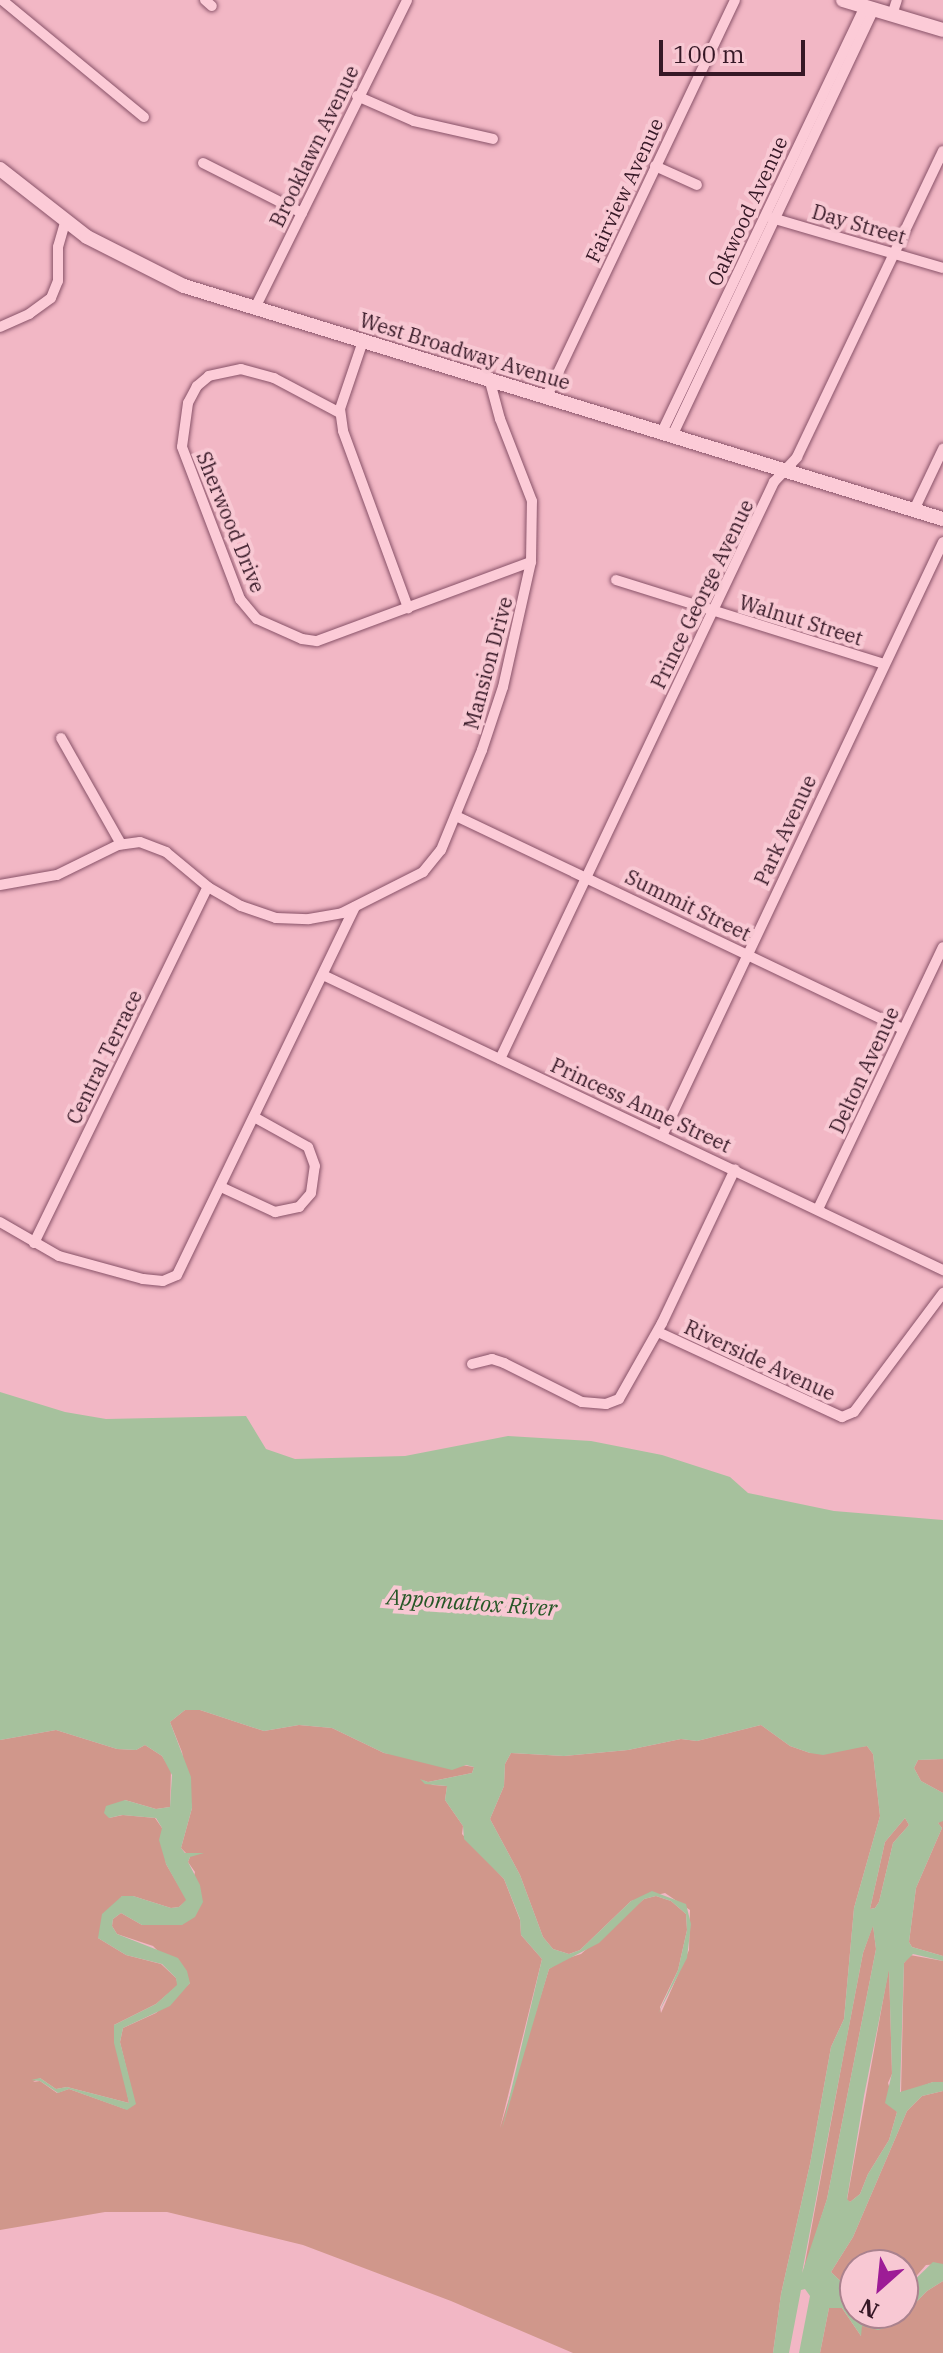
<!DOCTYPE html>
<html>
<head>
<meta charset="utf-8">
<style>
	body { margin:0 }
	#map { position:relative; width:943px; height:2353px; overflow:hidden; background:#f2b7c5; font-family:"IBM Plex Serif",serif }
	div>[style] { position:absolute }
	.green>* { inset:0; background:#d0978b }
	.water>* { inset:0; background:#a6c19d }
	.roads { filter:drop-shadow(0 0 2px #885268) drop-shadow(0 0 2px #885268) }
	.street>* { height:10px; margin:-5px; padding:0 5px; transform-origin:5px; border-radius:5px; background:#fccbd7 }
	.secondary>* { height:14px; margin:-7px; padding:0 7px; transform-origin:7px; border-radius:7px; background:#fccbd7 }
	span { translate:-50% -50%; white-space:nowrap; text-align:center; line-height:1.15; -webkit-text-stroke:8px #f8c8d3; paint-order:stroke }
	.street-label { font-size:20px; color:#361826 }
	.water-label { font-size:22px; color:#265726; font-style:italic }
	.north { position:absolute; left:839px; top:2249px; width:80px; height:80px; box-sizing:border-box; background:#f8c8d3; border:2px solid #aa828e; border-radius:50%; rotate:207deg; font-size:22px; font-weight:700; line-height:32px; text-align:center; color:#361826 }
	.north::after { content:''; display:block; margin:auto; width:28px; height:36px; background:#9d1c96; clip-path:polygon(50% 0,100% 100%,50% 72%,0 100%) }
	.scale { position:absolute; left:659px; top:40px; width:146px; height:36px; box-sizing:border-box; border:4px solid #361826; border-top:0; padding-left:10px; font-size:24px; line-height:28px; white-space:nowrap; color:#361826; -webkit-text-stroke:6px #f8c8d3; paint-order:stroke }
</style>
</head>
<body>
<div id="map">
	<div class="green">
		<div style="clip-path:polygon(185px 1710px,200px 1710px,264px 1731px,299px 1725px,332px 1728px,384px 1753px,474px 1767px,472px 1773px,428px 1782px,422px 1780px,433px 1785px,447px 1786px,445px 1800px,463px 1826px,462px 1834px,504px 1879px,520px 1920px,521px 1935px,542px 1959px,500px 2128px,549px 1969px,562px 1960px,581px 1954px,644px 1899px,656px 1896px,671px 1901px,686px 1914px,687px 1930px,678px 1970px,660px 2007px,661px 2013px,689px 1950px,690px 1910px,665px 1893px,631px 1901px,580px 1950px,569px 1954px,553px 1949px,543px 1937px,520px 1875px,490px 1819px,504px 1786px,505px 1764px,511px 1753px,564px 1756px,628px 1750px,681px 1739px,697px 1741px,761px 1725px,790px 1746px,810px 1753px,867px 1746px,873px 1754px,880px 1816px,854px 1908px,844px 2019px,831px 2047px,810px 2164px,781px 2294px,773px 2353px,573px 2353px,451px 2301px,303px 2245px,167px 2212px,105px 2212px,0 2230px,0 1740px,56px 1730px,117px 1749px,136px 1750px,145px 1745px,162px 1756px,171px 1770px,170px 1807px,156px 1809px,125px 1800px,109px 1818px,123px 1815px,155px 1818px,162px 1828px,166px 1864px,187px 1900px,179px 1907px,171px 1908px,133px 1896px,122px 1896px,98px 1938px,126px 1955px,161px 1964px,176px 1978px,178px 1985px,156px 2004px,114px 2025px,129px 2103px,67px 2087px,56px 2089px,40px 2078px,33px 2082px,40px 2081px,57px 2093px,69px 2089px,125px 2109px,134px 2100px,120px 2042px,123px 2028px,156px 2013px,190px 1983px,153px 1946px,117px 1934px,112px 1926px,113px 1919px,121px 1913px,142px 1925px,182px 1925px,195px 1872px,188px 1862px,190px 1857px,181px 1848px,192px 1808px,182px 1752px,170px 1722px)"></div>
		<div style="clip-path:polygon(943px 1759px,943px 1793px,921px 1781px,914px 1768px,918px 1760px)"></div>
		<div style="clip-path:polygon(905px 1818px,909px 1825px,893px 1843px,879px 1902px,875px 1908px,870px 1909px,885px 1842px)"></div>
		<div style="clip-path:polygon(942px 1820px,943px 1821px,943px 1956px,912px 1947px,909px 1942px,916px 1888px,942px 1828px,938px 1823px)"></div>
		<div style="clip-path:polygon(873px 1925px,876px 1949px,827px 2199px,803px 2274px,844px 2052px,863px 1953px)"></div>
		<div style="clip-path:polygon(910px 1955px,943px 1961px,943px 2082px,933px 2082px,901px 2094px,904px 1963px)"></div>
		<div style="clip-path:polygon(889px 1967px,892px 2074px,888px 2083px,897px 2112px,889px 2140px,868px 2174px,860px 2194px,850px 2202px,847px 2200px)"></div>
		<div style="clip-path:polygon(943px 2091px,943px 2264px,926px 2265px,903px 2291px,903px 2265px,855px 2265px,855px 2295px,831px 2272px,853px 2237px,907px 2111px,922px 2096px)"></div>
		<div style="clip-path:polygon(943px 2281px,943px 2353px,820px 2353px,829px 2308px,842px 2308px,861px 2336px,861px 2326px,894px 2325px,927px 2291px)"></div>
	</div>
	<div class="water">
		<div style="clip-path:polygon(evenodd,0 1392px,65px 1412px,106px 1419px,246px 1416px,266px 1449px,295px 1459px,405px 1456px,508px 1436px,591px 1441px,662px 1455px,730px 1477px,748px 1493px,834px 1511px,943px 1520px,943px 1759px,918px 1760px,914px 1768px,921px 1781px,943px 1793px,943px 1821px,938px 1823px,942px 1828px,916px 1888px,909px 1942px,912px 1947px,943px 1956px,943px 1961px,913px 1954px,904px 1963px,900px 2092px,933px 2082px,943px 2082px,943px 2091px,922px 2096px,907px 2111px,853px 2237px,831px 2272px,855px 2295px,855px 2313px,903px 2313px,903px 2291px,933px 2262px,943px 2264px,943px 2281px,927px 2291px,894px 2325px,878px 2330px,862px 2326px,861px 2336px,842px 2308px,829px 2308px,820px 2353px,799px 2353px,810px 2296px,805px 2289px,801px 2290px,789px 2353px,773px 2353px,781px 2294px,810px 2164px,831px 2047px,844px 2019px,854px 1908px,880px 1816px,873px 1754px,867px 1746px,823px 1755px,810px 1753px,790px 1746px,761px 1725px,697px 1741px,681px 1739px,628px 1750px,564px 1756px,511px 1753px,505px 1764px,504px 1786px,490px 1819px,520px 1875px,543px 1937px,553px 1949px,569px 1954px,580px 1950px,631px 1901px,652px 1891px,686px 1904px,691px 1924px,687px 1958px,658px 2014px,678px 1970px,687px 1930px,686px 1914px,671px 1901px,656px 1896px,644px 1899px,599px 1943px,549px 1969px,502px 2129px,542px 1959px,521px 1935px,520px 1919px,504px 1879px,464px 1839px,463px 1826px,445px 1800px,447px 1786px,425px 1784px,420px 1779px,428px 1782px,472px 1773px,474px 1767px,466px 1765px,452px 1770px,384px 1753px,332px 1728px,299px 1725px,264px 1731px,200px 1710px,185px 1710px,170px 1722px,191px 1777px,192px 1808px,181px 1848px,185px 1853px,204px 1853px,190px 1857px,188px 1862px,200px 1885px,203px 1902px,195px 1917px,182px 1925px,142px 1925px,121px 1913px,113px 1919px,112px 1926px,117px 1934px,178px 1958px,187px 1971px,190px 1983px,170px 2006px,123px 2028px,120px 2042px,136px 2104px,127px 2110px,69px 2089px,58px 2093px,40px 2081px,31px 2080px,40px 2078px,56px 2089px,67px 2087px,129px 2103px,114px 2043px,114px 2025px,156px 2004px,177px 1985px,176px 1978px,162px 1964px,126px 1955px,98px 1938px,102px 1914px,122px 1896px,133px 1896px,171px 1908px,179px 1907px,186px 1900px,166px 1864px,159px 1840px,162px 1828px,156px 1818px,122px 1815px,109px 1818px,104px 1813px,106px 1806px,125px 1800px,156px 1809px,170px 1807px,172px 1775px,162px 1756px,145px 1745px,136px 1750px,117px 1749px,56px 1730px,0 1740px,0 1392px,905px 1818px,909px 1825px,893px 1843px,879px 1902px,875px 1908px,870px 1909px,885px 1842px,905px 1818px,0 1392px,873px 1926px,876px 1949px,827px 2199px,802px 2273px,863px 1953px,873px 1926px,0 1392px,889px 1970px,892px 2073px,885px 2103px,897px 2112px,889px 2140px,868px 2174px,860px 2194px,850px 2202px,847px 2199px,864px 2096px,889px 1970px)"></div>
	</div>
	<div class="roads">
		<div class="street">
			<div style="left:2px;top:0;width:184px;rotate:39.5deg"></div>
			<div style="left:205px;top:0;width:9px;rotate:41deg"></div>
			<div style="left:892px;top:15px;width:16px;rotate:-72deg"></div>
			<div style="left:357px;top:96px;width:62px;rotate:23.7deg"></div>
			<div style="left:414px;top:121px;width:81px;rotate:12.8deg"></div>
			<div style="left:203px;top:163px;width:111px;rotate:26.8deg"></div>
			<div style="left:655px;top:166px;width:46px;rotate:24.3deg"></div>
			<div style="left:772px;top:218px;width:178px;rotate:16.3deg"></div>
			<div style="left:255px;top:308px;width:343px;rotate:-63.7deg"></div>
			<div style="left:0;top:327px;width:32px;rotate:-24deg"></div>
			<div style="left:29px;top:314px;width:27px;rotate:-36deg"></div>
			<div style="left:51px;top:298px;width:18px;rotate:-68deg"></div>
			<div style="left:58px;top:281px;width:34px;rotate:-90deg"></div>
			<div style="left:58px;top:247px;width:26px;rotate:-74deg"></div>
			<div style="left:363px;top:341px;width:72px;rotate:108.7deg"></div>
			<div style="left:340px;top:409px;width:22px;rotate:82deg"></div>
			<div style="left:343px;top:431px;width:189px;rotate:69.8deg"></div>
			<div style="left:547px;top:396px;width:438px;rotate:-64.6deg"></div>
			<div style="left:340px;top:413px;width:75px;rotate:-152.1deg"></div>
			<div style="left:274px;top:378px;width:34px;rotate:-165deg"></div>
			<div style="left:241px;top:369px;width:33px;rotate:168deg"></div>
			<div style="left:209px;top:376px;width:16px;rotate:140deg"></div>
			<div style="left:197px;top:386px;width:19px;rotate:118deg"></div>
			<div style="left:188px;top:403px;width:44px;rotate:97.8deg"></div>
			<div style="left:182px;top:447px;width:163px;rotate:69.1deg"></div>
			<div style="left:240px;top:599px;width:26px;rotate:50deg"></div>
			<div style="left:257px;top:619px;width:49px;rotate:24deg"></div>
			<div style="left:302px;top:639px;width:15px;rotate:8deg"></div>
			<div style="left:317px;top:641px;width:228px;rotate:-20.3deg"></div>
			<div style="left:662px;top:432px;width:472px;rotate:-64.5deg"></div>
			<div style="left:673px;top:434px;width:470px;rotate:-64.7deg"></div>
			<div style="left:914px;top:510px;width:68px;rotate:-64.6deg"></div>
			<div style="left:616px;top:580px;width:281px;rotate:17.4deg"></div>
			<div style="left:61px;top:738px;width:122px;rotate:60.5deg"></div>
			<div style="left:456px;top:816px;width:495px;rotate:25.5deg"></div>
			<div style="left:0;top:885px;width:58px;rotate:-10deg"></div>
			<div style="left:57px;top:875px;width:68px;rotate:-26.2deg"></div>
			<div style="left:118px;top:845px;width:22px;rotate:-8deg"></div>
			<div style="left:140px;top:842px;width:28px;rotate:21deg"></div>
			<div style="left:166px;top:852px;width:55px;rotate:39.8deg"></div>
			<div style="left:208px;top:887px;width:38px;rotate:30deg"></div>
			<div style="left:241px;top:906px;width:37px;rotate:19deg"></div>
			<div style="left:276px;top:918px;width:33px;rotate:2deg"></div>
			<div style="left:309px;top:919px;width:34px;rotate:-10deg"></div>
			<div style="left:342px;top:913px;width:91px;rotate:-26.8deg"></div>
			<div style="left:423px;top:872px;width:28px;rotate:-51deg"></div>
			<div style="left:441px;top:850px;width:108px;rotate:-67.7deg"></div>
			<div style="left:482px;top:750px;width:66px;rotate:-71.6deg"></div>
			<div style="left:503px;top:687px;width:128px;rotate:-77.4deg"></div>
			<div style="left:531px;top:562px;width:61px;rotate:-89.1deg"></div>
			<div style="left:532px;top:501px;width:88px;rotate:-111.3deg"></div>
			<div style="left:500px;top:419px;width:42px;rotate:-105deg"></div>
			<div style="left:323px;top:975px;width:687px;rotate:25.45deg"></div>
			<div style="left:500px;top:1059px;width:639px;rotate:-64.6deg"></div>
			<div style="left:774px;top:482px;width:34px;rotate:-47deg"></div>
			<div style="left:797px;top:457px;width:339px;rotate:-64.5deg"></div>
			<div style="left:662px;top:1136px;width:657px;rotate:-64.68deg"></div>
			<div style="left:221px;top:1187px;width:60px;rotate:24.8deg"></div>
			<div style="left:275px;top:1212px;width:25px;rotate:-12deg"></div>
			<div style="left:299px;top:1207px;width:18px;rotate:-49deg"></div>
			<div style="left:311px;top:1193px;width:27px;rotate:-82deg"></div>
			<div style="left:315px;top:1166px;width:20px;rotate:-110deg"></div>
			<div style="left:308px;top:1147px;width:62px;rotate:-150.9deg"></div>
			<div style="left:818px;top:1209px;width:290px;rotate:-64.5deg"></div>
			<div style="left:0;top:1222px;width:68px;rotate:30deg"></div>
			<div style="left:59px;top:1256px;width:87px;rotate:15.3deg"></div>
			<div style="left:143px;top:1279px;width:20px;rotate:6deg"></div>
			<div style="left:163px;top:1281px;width:15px;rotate:-23deg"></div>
			<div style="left:177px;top:1275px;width:409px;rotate:-64.2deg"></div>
			<div style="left:34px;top:1243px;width:396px;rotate:-64deg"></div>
			<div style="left:658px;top:1332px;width:203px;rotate:24.8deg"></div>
			<div style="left:842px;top:1417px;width:13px;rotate:-23deg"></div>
			<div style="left:854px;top:1412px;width:149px;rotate:-53.2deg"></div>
			<div style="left:472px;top:1364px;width:21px;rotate:-14deg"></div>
			<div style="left:492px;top:1359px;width:13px;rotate:18deg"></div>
			<div style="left:504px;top:1363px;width:87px;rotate:26.6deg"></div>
			<div style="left:582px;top:1402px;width:24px;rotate:5deg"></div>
			<div style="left:606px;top:1404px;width:14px;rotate:-21deg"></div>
			<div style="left:619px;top:1399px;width:87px;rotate:-60.5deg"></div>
			<div style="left:662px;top:1323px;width:170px;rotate:-64.6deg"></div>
		</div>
		<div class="secondary">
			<div style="left:843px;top:0;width:104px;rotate:16.7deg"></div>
			<div style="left:0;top:169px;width:110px;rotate:38deg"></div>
			<div style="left:87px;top:237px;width:109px;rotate:26.8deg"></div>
			<div style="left:184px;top:286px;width:794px;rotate:17.07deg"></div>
		</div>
	</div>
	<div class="street-label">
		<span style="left:314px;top:146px;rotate:-64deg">Brooklawn Avenue</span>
		<span style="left:624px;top:190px;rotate:-65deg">Fairview Avenue</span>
		<span style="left:747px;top:211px;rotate:-65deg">Oakwood Avenue</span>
		<span style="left:859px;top:224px;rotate:16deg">Day Street</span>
		<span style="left:465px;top:351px;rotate:17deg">West Broadway Avenue</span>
		<span style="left:231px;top:522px;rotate:68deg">Sherwood Drive</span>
		<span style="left:702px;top:594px;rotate:-64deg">Prince George Avenue</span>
		<span style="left:801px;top:620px;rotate:17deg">Walnut Street</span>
		<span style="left:488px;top:663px;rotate:-75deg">Mansion Drive</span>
		<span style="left:785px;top:830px;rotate:-65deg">Park Avenue</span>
		<span style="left:688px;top:905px;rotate:26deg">Summit Street</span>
		<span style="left:104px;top:1057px;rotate:-64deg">Central Terrace</span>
		<span style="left:864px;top:1070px;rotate:-65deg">Delton Avenue</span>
		<span style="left:641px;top:1105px;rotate:25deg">Princess Anne Street</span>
		<span style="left:760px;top:1360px;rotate:25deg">Riverside Avenue</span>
	</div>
	<div class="water-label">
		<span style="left:472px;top:1602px;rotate:4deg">Appomattox River</span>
	</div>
	<div class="north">N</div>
	<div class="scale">100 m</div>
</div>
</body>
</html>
